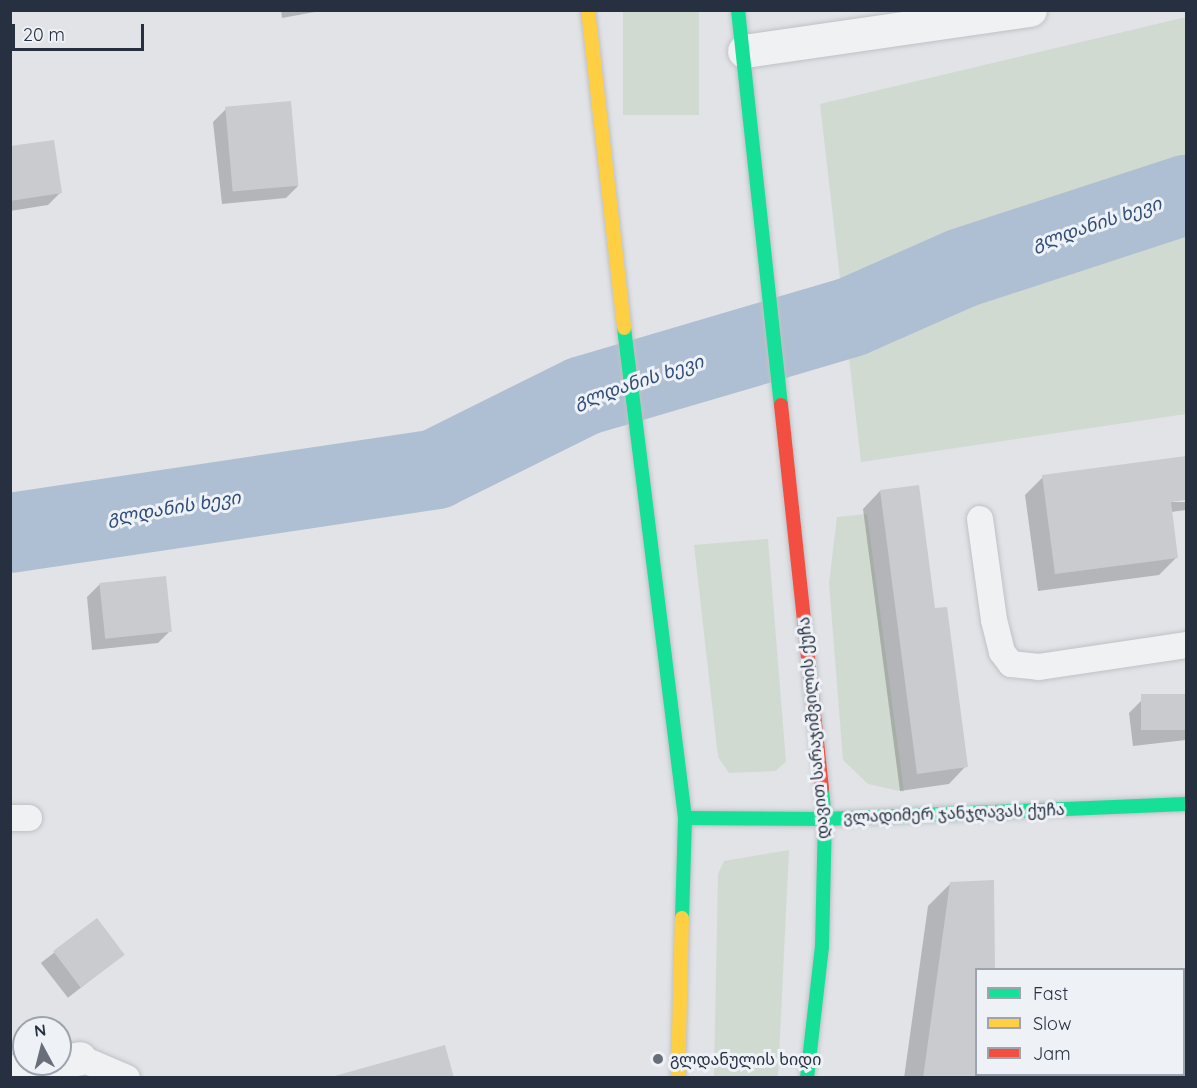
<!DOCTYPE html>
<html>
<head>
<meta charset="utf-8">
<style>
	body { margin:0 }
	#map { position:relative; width:1197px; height:1088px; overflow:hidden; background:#e1e3e7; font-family:Quicksand,"Noto Sans Georgian",sans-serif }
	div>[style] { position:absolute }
	.green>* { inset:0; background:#d1dad1; transform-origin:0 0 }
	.shadow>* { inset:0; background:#0003; transform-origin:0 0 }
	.river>* { height:80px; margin:-40px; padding:0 40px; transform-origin:40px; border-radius:40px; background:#aebfd3 }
	.building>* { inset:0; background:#c9cbcf; transform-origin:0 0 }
	.roads { filter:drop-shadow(0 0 2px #bfc1c5) drop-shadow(0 0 2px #bfc1c5) }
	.lane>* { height:26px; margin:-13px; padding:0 13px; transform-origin:13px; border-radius:13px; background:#f0f1f3 }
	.street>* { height:33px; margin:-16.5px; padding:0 16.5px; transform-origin:16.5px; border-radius:16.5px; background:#f0f1f3 }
	.fast>* { height:14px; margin:-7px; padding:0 7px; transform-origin:7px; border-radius:7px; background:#16e098 }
	.slow>* { height:14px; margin:-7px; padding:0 7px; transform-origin:7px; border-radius:7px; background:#ffcf43 }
	.jam>* { height:14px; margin:-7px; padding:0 7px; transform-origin:7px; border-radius:7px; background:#f24e42 }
	.dots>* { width:16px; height:16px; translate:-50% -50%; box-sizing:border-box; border:3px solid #eef1f6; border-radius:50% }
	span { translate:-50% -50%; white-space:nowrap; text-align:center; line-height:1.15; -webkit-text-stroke:6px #eef1f6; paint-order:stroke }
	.street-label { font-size:16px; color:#273040 }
	.poi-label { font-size:16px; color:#273040 }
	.left { translate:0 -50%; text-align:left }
	.water-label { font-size:18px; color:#2f4d76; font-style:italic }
	.frame { position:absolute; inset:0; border:12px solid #273040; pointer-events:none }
	.legend { position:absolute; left:975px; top:968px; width:210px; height:108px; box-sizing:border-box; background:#eef1f6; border:2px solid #9ea4ad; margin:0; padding:8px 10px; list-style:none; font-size:18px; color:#273040 }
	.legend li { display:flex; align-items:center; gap:12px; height:30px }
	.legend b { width:30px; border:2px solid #9ea4ad }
	.north { position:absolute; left:12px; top:1016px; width:60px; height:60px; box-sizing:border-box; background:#eef1f6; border:2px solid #9ea4ad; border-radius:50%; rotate:353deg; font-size:16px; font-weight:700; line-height:24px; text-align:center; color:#273040 }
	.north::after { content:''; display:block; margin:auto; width:21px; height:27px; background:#686f7a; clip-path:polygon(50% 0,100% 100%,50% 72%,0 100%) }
	.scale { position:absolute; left:12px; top:24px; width:132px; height:27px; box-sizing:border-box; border:3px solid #273040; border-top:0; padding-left:8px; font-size:18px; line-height:21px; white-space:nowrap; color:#273040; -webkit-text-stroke:4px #eef1f6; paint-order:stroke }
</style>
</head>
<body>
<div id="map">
	<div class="green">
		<div style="left:623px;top:11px;width:76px;height:104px"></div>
		<div style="clip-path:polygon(1186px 17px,1186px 414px,861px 462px,820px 104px)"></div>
		<div style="clip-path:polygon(867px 514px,904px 792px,868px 784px,843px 760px,829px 583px,837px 517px)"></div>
		<div style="clip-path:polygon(768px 539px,786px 762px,775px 771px,729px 773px,718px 757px,694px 545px)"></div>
		<div style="clip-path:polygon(789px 850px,778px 1077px,714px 1077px,718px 874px,724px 861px)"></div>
	</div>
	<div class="shadow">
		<div style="clip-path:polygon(281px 10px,326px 10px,282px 18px)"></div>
		<div style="clip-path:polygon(226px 109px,298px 186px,286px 198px,222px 204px,213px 122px)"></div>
		<div style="clip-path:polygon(10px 148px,60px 193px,48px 205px,10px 211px)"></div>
		<div style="clip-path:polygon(1186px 457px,1186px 499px,1163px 502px,1186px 502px,1186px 510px,1171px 512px,1177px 557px,1159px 575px,1038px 591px,1025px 495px,1043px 477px)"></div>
		<div style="clip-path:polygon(880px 491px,933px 610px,966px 766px,949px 784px,900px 791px,863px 509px)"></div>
		<div style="clip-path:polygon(100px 584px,170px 631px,158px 643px,92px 650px,87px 597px)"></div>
		<div style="clip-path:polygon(1186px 695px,1186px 740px,1133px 746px,1129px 713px,1141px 701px)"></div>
		<div style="clip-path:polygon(951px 883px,976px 970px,976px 1074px,1173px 1074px,904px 1078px,928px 906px)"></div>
		<div style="left:96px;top:920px;width:44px;height:70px;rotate:52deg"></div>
		<div style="clip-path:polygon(1184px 973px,1186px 973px,1184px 1064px)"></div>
	</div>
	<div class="river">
		<div style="left:10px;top:533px;width:431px;rotate:-8.5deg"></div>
		<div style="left:436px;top:469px;width:164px;rotate:-26.4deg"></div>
		<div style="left:583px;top:396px;width:279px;rotate:-16.4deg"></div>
		<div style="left:851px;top:317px;width:121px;rotate:-23.8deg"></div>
		<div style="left:962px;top:268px;width:236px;rotate:-18.1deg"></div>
	</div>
	<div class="building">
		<div style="left:291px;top:101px;width:85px;height:66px;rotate:85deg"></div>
		<div style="clip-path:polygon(54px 140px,62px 193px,10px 201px,10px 146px)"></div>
		<div style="clip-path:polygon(1186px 456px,1186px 500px,1171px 502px,1178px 558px,1055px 574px,1042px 475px)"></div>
		<div style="clip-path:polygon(919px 485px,935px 608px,947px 607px,968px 767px,917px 774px,880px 490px)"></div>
		<div style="left:166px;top:576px;width:56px;height:67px;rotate:84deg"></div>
		<div style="left:1186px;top:694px;width:36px;height:45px;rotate:90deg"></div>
		<div style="clip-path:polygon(994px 880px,995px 970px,976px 970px,976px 1074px,996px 1078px,923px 1078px,950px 882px)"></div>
		<div style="left:97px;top:918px;width:46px;height:55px;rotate:53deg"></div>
		<div style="left:1184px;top:971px;width:2px;height:87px"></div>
		<div style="clip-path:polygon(445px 1045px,454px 1078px,331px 1078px,331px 1077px)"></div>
	</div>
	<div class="roads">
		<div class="lane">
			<div style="left:980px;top:519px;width:102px;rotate:82.1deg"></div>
			<div style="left:994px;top:620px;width:33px;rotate:76deg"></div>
			<div style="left:1002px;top:652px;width:15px;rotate:53deg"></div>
			<div style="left:1011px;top:664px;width:28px;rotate:6deg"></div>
			<div style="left:1039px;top:667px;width:149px;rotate:-8.5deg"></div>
			<div style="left:10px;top:818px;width:19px"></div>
			<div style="left:80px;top:1058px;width:51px;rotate:23.1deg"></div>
		</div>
		<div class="street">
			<div style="left:744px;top:51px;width:289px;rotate:-8.2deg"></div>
			<div style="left:60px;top:1062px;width:20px;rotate:-11deg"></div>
			<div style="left:10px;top:1072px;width:41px;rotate:-11.3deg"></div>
		</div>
		<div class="fast">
			<div style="left:738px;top:10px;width:397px;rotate:83.8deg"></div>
			<div style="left:624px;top:328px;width:494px;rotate:82.9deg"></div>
			<div style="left:685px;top:818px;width:100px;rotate:91.7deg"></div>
			<div style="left:685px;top:818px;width:140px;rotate:0.4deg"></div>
			<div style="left:825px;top:819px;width:361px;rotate:-2.4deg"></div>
			<div style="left:807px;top:1078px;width:132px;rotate:-83.5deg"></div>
			<div style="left:822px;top:947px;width:128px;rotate:-88.7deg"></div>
			<div style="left:825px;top:819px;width:30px;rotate:-96deg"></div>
		</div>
		<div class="slow">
			<div style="left:588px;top:10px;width:320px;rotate:83.5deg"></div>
			<div style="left:678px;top:1078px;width:160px;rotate:-88.6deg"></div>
		</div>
		<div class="jam">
			<div style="left:781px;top:405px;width:386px;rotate:83.9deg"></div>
		</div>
	</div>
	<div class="dots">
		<div style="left:658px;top:1059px;background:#686f7a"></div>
	</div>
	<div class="street-label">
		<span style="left:813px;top:728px;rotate:-95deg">დავით სარაჯიშვილის ქუჩა</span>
		<span style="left:954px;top:813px;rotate:-2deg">ვლადიმერ ჯანჯღავას ქუჩა</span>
	</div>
	<div class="poi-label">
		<span class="left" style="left:670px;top:1059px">გლდანულის ხიდი</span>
	</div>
	<div class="water-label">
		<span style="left:1097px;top:224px;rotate:-18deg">გლდანის ხევი</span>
		<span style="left:639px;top:382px;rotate:-18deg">გლდანის ხევი</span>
		<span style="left:174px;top:508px;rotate:-9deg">გლდანის ხევი</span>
	</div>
	<div class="frame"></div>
	<ul class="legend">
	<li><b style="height:8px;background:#16e098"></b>Fast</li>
	<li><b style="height:8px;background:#ffcf43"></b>Slow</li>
	<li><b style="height:8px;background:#f24e42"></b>Jam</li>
	</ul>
	<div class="north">N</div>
	<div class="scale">20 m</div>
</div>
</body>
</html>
